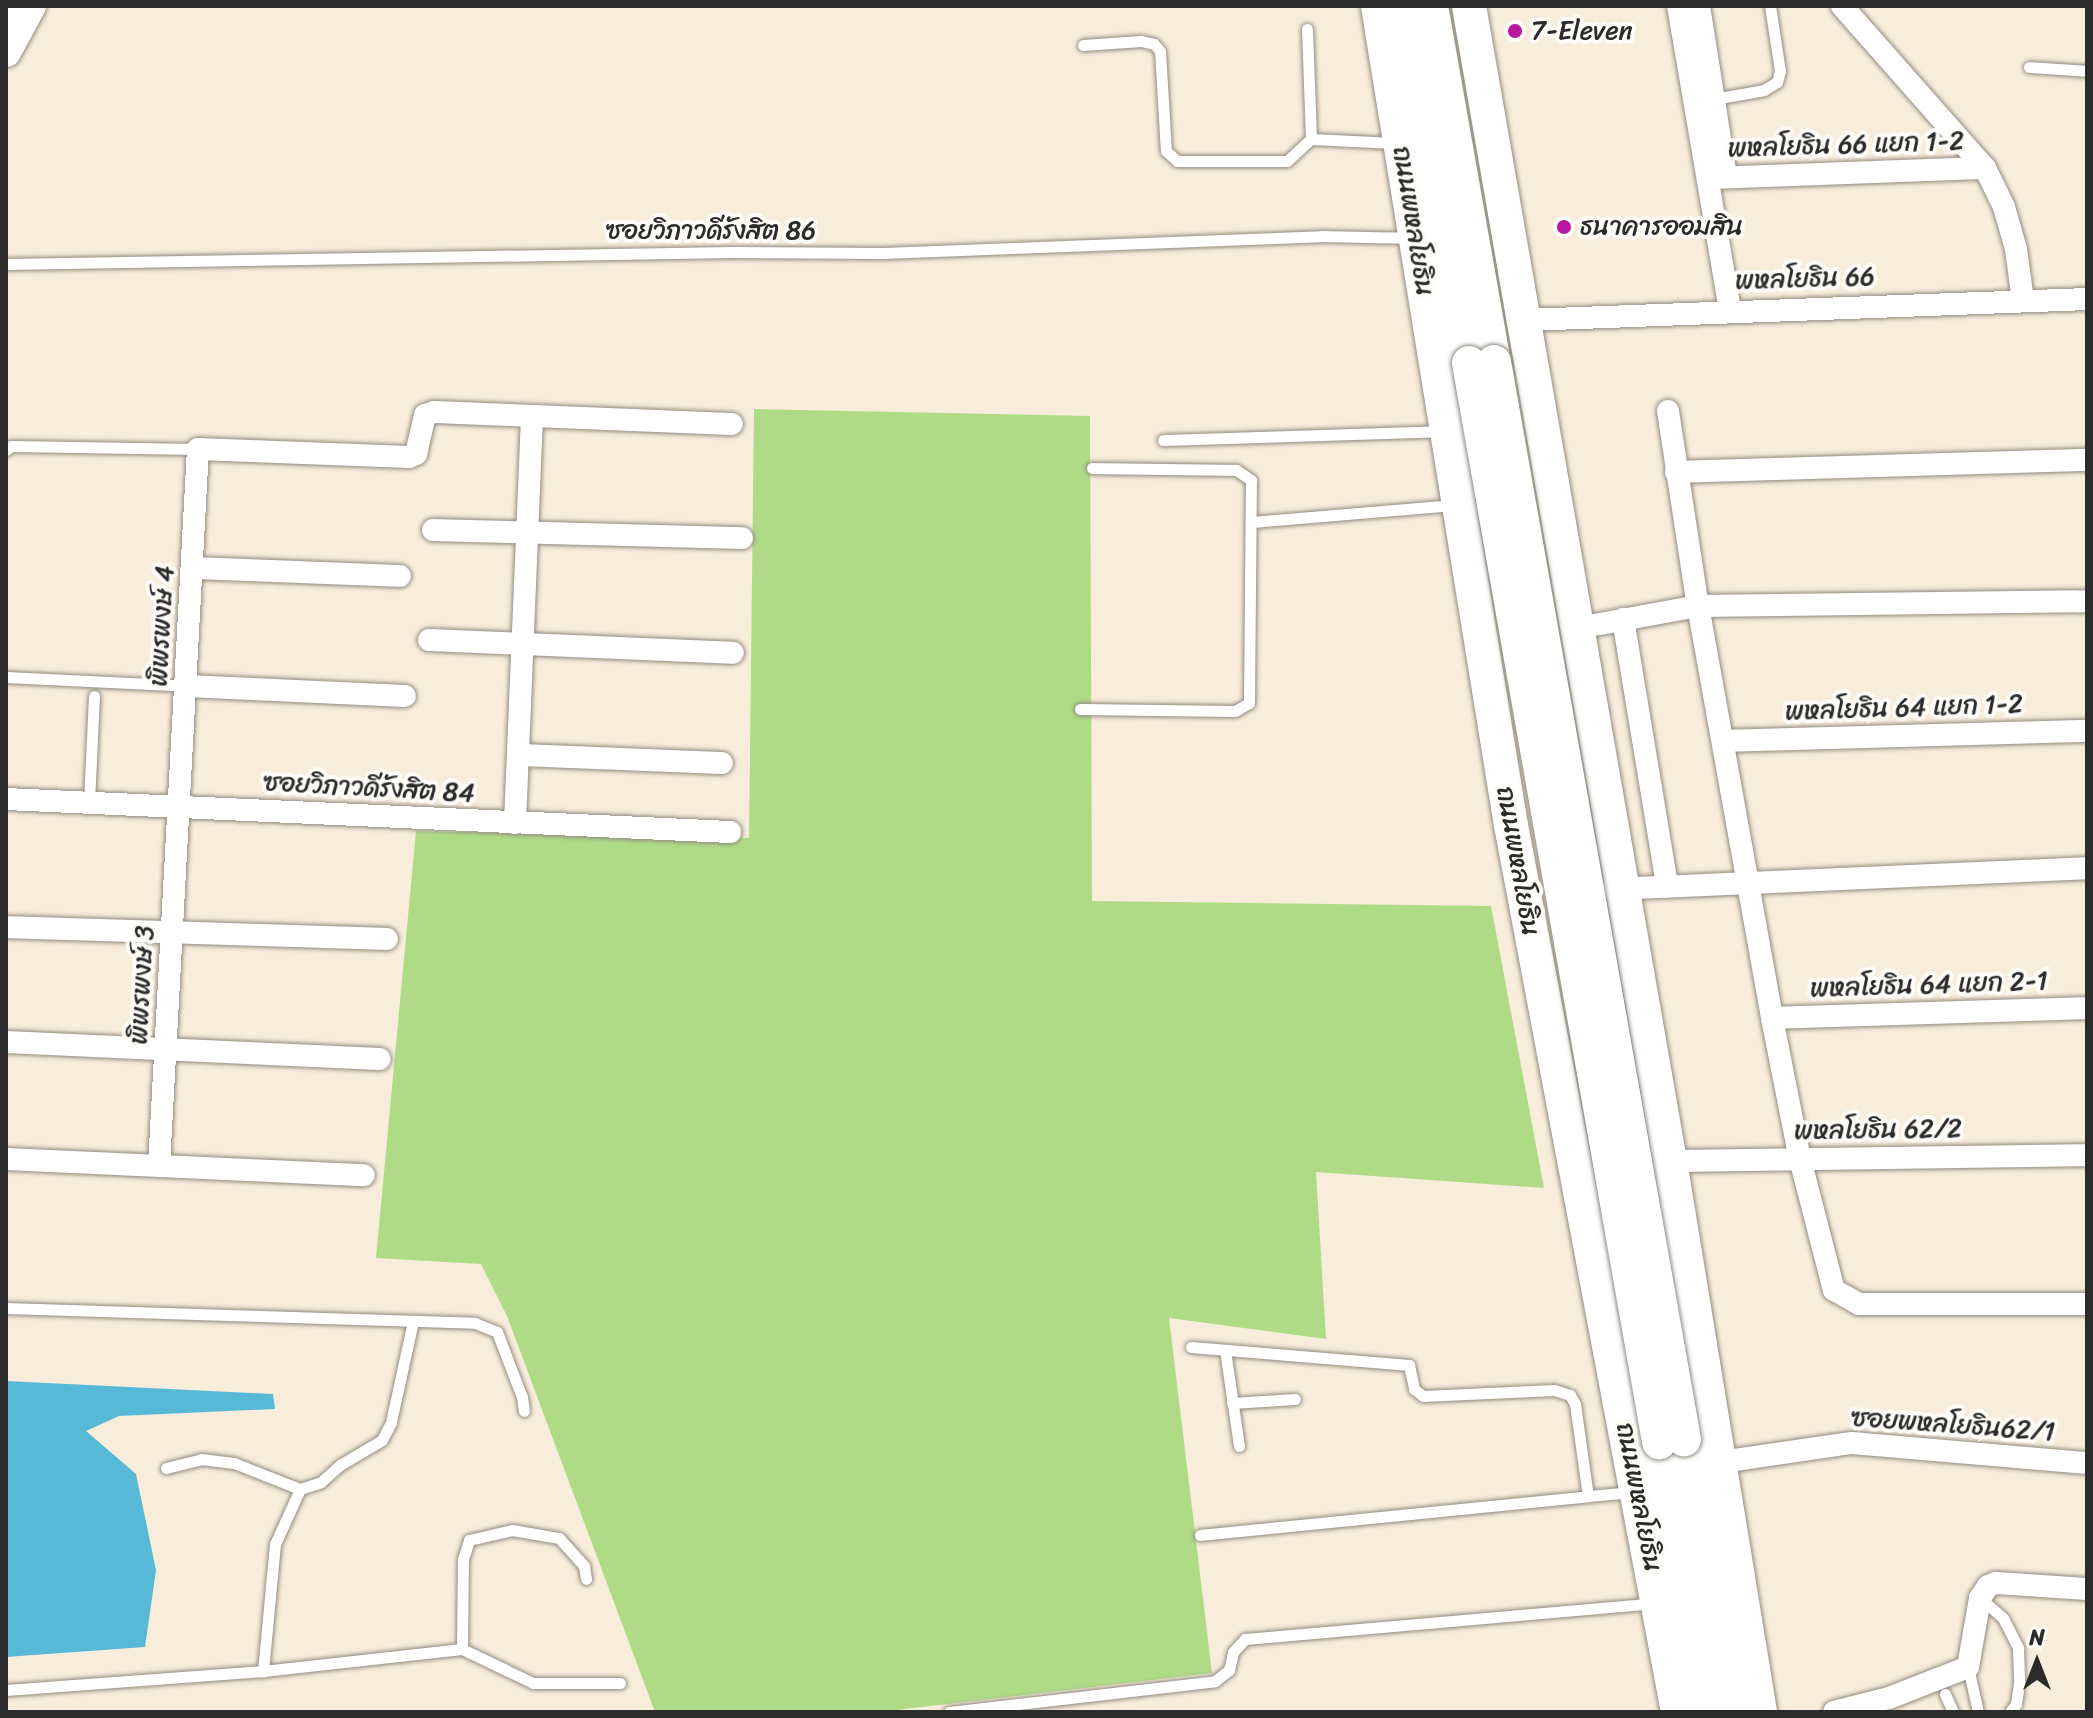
<!DOCTYPE html>
<html>
<head>
<meta charset="utf-8">
<style>
	body { margin:0 }
	#map { position:relative; width:2093px; height:1718px; overflow:hidden; background:#f8ecda; font-family:Sriracha,"Playpen Sans Thai",sans-serif }
	div>[style] { position:absolute }
	.green>* { inset:0; background:#afdb87 }
	.water>* { inset:0; background:#57b9d6 }
	.roads { filter:drop-shadow(0 0 2px #928c82) drop-shadow(0 0 2px #928c82) }
	.lane>* { height:11px; margin:-5.5px; padding:0 5.5px; transform-origin:5.5px; border-radius:5.5px; background:#fff }
	.street>* { height:22px; margin:-11px; padding:0 11px; transform-origin:11px; border-radius:11px; background:#fff }
	.secondary>* { height:30px; margin:-15px; padding:0 15px; transform-origin:15px; border-radius:15px; background:#fff }
	.primary>* { height:34px; margin:-17px; padding:0 17px; transform-origin:17px; border-radius:17px; background:#fff }
	.highway>* { height:38px; margin:-19px; padding:0 19px; transform-origin:19px; border-radius:19px; background:#fff }
	.bridges { filter:drop-shadow(0 0 2px #928c82) drop-shadow(0 0 2px #928c82) }
	.primary-bridge>* { height:34px; margin:-17px; padding:0 17px; transform-origin:17px; border-radius:17px; background:#fff }
	.dots>* { width:22px; height:22px; translate:-50% -50%; box-sizing:border-box; border:4px solid #fdfcf7; border-radius:50% }
	span { translate:-50% -50%; white-space:nowrap; text-align:center; line-height:1.15; -webkit-text-stroke:8px #fdfcf7; paint-order:stroke }
	.poi-label { font-size:26px; color:#2b2b2b }
	.left { translate:0 -50%; text-align:left }
	.street-label { font-size:26px; color:#2b2b2b }
	.frame { position:absolute; inset:0; border:8px solid #2b2b2b; pointer-events:none }
	.north { position:absolute; left:1997px; top:1622px; width:80px; height:80px; -webkit-text-stroke:6px #fdfcf7; paint-order:stroke; rotate:0deg; font-size:22px; font-weight:700; line-height:32px; text-align:center; color:#2b2b2b }
	.north::after { content:''; display:block; margin:auto; width:28px; height:36px; background:#2b2b2b; clip-path:polygon(50% 0,100% 100%,50% 72%,0 100%) }
</style>
</head>
<body>
<div id="map">
	<div class="green">
		<div style="clip-path:polygon(754px 409px,1090px 416px,1092px 901px,1491px 906px,1544px 1188px,1316px 1172px,1326px 1339px,1169px 1318px,1212px 1673px,878px 1712px,655px 1712px,507px 1316px,481px 1264px,376px 1258px,416px 831px,749px 838px)"></div>
	</div>
	<div class="water">
		<div style="clip-path:polygon(6px 1381px,273px 1394px,275px 1409px,119px 1416px,86px 1431px,136px 1474px,156px 1570px,145px 1647px,6px 1657px)"></div>
	</div>
	<div class="roads">
		<div class="lane">
			<div style="left:1307px;top:29px;width:110px;rotate:87.9deg"></div>
			<div style="left:1083px;top:45px;width:58px;rotate:-3.9deg"></div>
			<div style="left:1141px;top:41px;width:13px;rotate:13deg"></div>
			<div style="left:1154px;top:44px;width:9px;rotate:49deg"></div>
			<div style="left:1160px;top:51px;width:100px;rotate:86.6deg"></div>
			<div style="left:1166px;top:151px;width:15px;rotate:42deg"></div>
			<div style="left:1177px;top:161px;width:110px"></div>
			<div style="left:1287px;top:161px;width:33px;rotate:-43deg"></div>
			<div style="left:1311px;top:139px;width:84px;rotate:2.7deg"></div>
			<div style="left:2029px;top:67px;width:58px;rotate:3.9deg"></div>
			<div style="left:1714px;top:99px;width:51px;rotate:-10.2deg"></div>
			<div style="left:1764px;top:90px;width:15px;rotate:-32deg"></div>
			<div style="left:1777px;top:82px;width:11px;rotate:-75deg"></div>
			<div style="left:1780px;top:71px;width:66px;rotate:-98.7deg"></div>
			<div style="left:6px;top:264px;width:726px;rotate:-0.95deg"></div>
			<div style="left:732px;top:252px;width:151px;rotate:0.4deg"></div>
			<div style="left:883px;top:253px;width:438px;rotate:-2.2deg"></div>
			<div style="left:1321px;top:236px;width:92px;rotate:1.2deg"></div>
			<div style="left:1163px;top:440px;width:279px;rotate:-1.8deg"></div>
			<div style="left:6px;top:450px;width:6px;rotate:-39deg"></div>
			<div style="left:11px;top:446px;width:187px;rotate:0.9deg"></div>
			<div style="left:1251px;top:522px;width:204px;rotate:-4.8deg"></div>
			<div style="left:6px;top:677px;width:181px;rotate:2.8deg"></div>
			<div style="left:1080px;top:709px;width:155px;rotate:0.7deg"></div>
			<div style="left:1235px;top:711px;width:16px;rotate:-30deg"></div>
			<div style="left:1249px;top:703px;width:223px;rotate:-89.5deg"></div>
			<div style="left:1251px;top:480px;width:18px;rotate:-146deg"></div>
			<div style="left:1236px;top:470px;width:144px;rotate:-179.2deg"></div>
			<div style="left:89px;top:802px;width:106px;rotate:-87.3deg"></div>
			<div style="left:6px;top:1308px;width:469px;rotate:1.8deg"></div>
			<div style="left:475px;top:1323px;width:24px;rotate:22deg"></div>
			<div style="left:497px;top:1332px;width:70px;rotate:69deg"></div>
			<div style="left:522px;top:1397px;width:14px;rotate:82deg"></div>
			<div style="left:1191px;top:1347px;width:219px;rotate:4.7deg"></div>
			<div style="left:1409px;top:1365px;width:25px;rotate:78deg"></div>
			<div style="left:1414px;top:1389px;width:11px;rotate:38deg"></div>
			<div style="left:1423px;top:1396px;width:131px;rotate:-2.6deg"></div>
			<div style="left:1554px;top:1390px;width:17px;rotate:17deg"></div>
			<div style="left:1570px;top:1395px;width:10px;rotate:61deg"></div>
			<div style="left:1575px;top:1404px;width:93px;rotate:82deg"></div>
			<div style="left:1588px;top:1496px;width:45px;rotate:-5.1deg"></div>
			<div style="left:1225px;top:1350px;width:97px;rotate:81.7deg"></div>
			<div style="left:1232px;top:1403px;width:63px;rotate:-3.6deg"></div>
			<div style="left:166px;top:1468px;width:36px;rotate:-14deg"></div>
			<div style="left:201px;top:1459px;width:33px;rotate:7deg"></div>
			<div style="left:234px;top:1463px;width:71px;rotate:21.5deg"></div>
			<div style="left:300px;top:1489px;width:60px;rotate:114.4deg"></div>
			<div style="left:275px;top:1544px;width:128px;rotate:95.4deg"></div>
			<div style="left:300px;top:1489px;width:22px;rotate:-18deg"></div>
			<div style="left:321px;top:1482px;width:25px;rotate:-42deg"></div>
			<div style="left:340px;top:1465px;width:49px;rotate:-30.8deg"></div>
			<div style="left:382px;top:1440px;width:20px;rotate:-63deg"></div>
			<div style="left:391px;top:1422px;width:103px;rotate:-77.7deg"></div>
			<div style="left:1200px;top:1535px;width:390px;rotate:-5.7deg"></div>
			<div style="left:1980px;top:1598px;width:30px;rotate:41deg"></div>
			<div style="left:2003px;top:1618px;width:34px;rotate:63deg"></div>
			<div style="left:2018px;top:1648px;width:35px;rotate:88deg"></div>
			<div style="left:2019px;top:1683px;width:21px;rotate:98deg"></div>
			<div style="left:2016px;top:1704px;width:10px;rotate:127deg"></div>
			<div style="left:462px;top:1649px;width:90px;rotate:-89.4deg"></div>
			<div style="left:463px;top:1559px;width:20px;rotate:-72deg"></div>
			<div style="left:469px;top:1540px;width:44px;rotate:-13.1deg"></div>
			<div style="left:512px;top:1530px;width:48px;rotate:9.7deg"></div>
			<div style="left:559px;top:1538px;width:38px;rotate:48deg"></div>
			<div style="left:584px;top:1566px;width:13px;rotate:81deg"></div>
			<div style="left:1968px;top:1667px;width:46px;rotate:77.5deg"></div>
			<div style="left:6px;top:1690px;width:258px;rotate:-4.2deg"></div>
			<div style="left:263px;top:1671px;width:200px;rotate:-6.3deg"></div>
			<div style="left:462px;top:1649px;width:79px;rotate:25.6deg"></div>
			<div style="left:533px;top:1683px;width:87px"></div>
			<div style="left:1945px;top:1694px;width:20px;rotate:66deg"></div>
			<div style="left:949px;top:1712px;width:268px;rotate:-6.6deg"></div>
			<div style="left:1215px;top:1681px;width:18px;rotate:-38deg"></div>
			<div style="left:1229px;top:1670px;width:18px;rotate:-77deg"></div>
			<div style="left:1233px;top:1652px;width:18px;rotate:-47deg"></div>
			<div style="left:1245px;top:1639px;width:412px;rotate:-5deg"></div>
		</div>
		<div class="street">
			<div style="left:1678px;top:6px;width:308px;rotate:80.3deg"></div>
			<div style="left:1699px;top:6px;width:173px;rotate:81deg"></div>
			<div style="left:1842px;top:6px;width:216px;rotate:48.6deg"></div>
			<div style="left:1985px;top:168px;width:43px;rotate:64deg"></div>
			<div style="left:2004px;top:207px;width:44px;rotate:74.1deg"></div>
			<div style="left:2016px;top:249px;width:52px;rotate:82.3deg"></div>
			<div style="left:1709px;top:178px;width:276px;rotate:-2.1deg"></div>
			<div style="left:1526px;top:320px;width:561px;rotate:-2.14deg"></div>
			<div style="left:1668px;top:411px;width:197px;rotate:81.3deg"></div>
			<div style="left:1698px;top:606px;width:419px;rotate:79.8deg"></div>
			<div style="left:1772px;top:1018px;width:144px;rotate:78.8deg"></div>
			<div style="left:1800px;top:1159px;width:135px;rotate:75.5deg"></div>
			<div style="left:1834px;top:1290px;width:29px;rotate:29deg"></div>
			<div style="left:1859px;top:1304px;width:228px"></div>
			<div style="left:1676px;top:472px;width:411px;rotate:-1.7deg"></div>
			<div style="left:433px;top:530px;width:309px;rotate:1.5deg"></div>
			<div style="left:193px;top:568px;width:207px;rotate:2.2deg"></div>
			<div style="left:1623px;top:619px;width:271px;rotate:80.6deg"></div>
			<div style="left:1578px;top:628px;width:122px;rotate:-10.4deg"></div>
			<div style="left:1698px;top:606px;width:389px;rotate:-0.7deg"></div>
			<div style="left:429px;top:640px;width:304px;rotate:2.4deg"></div>
			<div style="left:187px;top:686px;width:218px;rotate:2.6deg"></div>
			<div style="left:1723px;top:741px;width:364px;rotate:-1.6deg"></div>
			<div style="left:520px;top:755px;width:202px;rotate:2.3deg"></div>
			<div style="left:6px;top:799px;width:725px;rotate:2.61deg"></div>
			<div style="left:515px;top:823px;width:405px;rotate:-87.6deg"></div>
			<div style="left:1613px;top:889px;width:474px;rotate:-2.5deg"></div>
			<div style="left:6px;top:927px;width:381px;rotate:1.8deg"></div>
			<div style="left:1772px;top:1018px;width:315px;rotate:-1.8deg"></div>
			<div style="left:6px;top:1042px;width:374px;rotate:2.6deg"></div>
			<div style="left:6px;top:1159px;width:358px;rotate:2.6deg"></div>
			<div style="left:1670px;top:1161px;width:417px;rotate:-0.8deg"></div>
			<div style="left:159px;top:1166px;width:718px;rotate:-86.89deg"></div>
			<div style="left:198px;top:449px;width:211px;rotate:2.2deg"></div>
			<div style="left:409px;top:457px;width:8px;rotate:-23deg"></div>
			<div style="left:416px;top:454px;width:40px;rotate:-77deg"></div>
			<div style="left:425px;top:415px;width:9px;rotate:-18deg"></div>
			<div style="left:434px;top:412px;width:298px;rotate:2.3deg"></div>
			<div style="left:1721px;top:1462px;width:132px;rotate:-8.3deg"></div>
			<div style="left:1852px;top:1443px;width:236px;rotate:4.9deg"></div>
			<div style="left:1834px;top:1712px;width:57px;rotate:-14.3deg"></div>
			<div style="left:1889px;top:1698px;width:85px;rotate:-21.4deg"></div>
			<div style="left:1968px;top:1667px;width:70px;rotate:-80.1deg"></div>
			<div style="left:1980px;top:1598px;width:14px;rotate:-56deg"></div>
			<div style="left:1988px;top:1586px;width:9px;rotate:-21deg"></div>
			<div style="left:1996px;top:1583px;width:91px;rotate:3.8deg"></div>
		</div>
		<div class="secondary">
			<div style="left:6px;top:52px;width:52px;rotate:-61.5deg"></div>
		</div>
		<div class="primary">
			<div style="left:1378px;top:6px;width:830px;rotate:80.78deg"></div>
			<div style="left:1511px;top:825px;width:903px;rotate:79.34deg"></div>
			<div style="left:1406px;top:6px;width:363px;rotate:80deg"></div>
			<div style="left:1431px;top:6px;width:362px;rotate:80deg"></div>
			<div style="left:1469px;top:6px;width:1172px;rotate:80.13deg"></div>
			<div style="left:1670px;top:1161px;width:558px;rotate:80.72deg"></div>
			<div style="left:1684px;top:1439px;width:277px;rotate:80deg"></div>
			<div style="left:1659px;top:1442px;width:274px;rotate:80.1deg"></div>
		</div>
		<div class="highway">
			<div style="left:6px;top:10px;width:4px;rotate:-63deg"></div>
		</div>
	</div>
	<div class="bridges">
		<div class="primary-bridge">
			<div style="left:1494px;top:362px;width:1094px;rotate:80deg"></div>
			<div style="left:1469px;top:363px;width:1096px;rotate:80.01deg"></div>
		</div>
	</div>
	<div class="dots">
		<div style="left:1515px;top:31px;background:#b5179e"></div>
		<div style="left:1564px;top:227px;background:#b5179e"></div>
	</div>
	<div class="poi-label">
		<span class="left" style="left:1531px;top:31px">7-Eleven</span>
		<span class="left" style="left:1580px;top:227px">ธนาคารออมสิน</span>
	</div>
	<div class="street-label">
		<span style="left:1846px;top:145px;rotate:-2deg">พหลโยธิน 66 แยก 1-2</span>
		<span style="left:1413px;top:221px;rotate:81deg">ถนนพหลโยธิน</span>
		<span style="left:711px;top:231px">ซอยวิภาวดีรังสิต 86</span>
		<span style="left:1805px;top:279px;rotate:-2deg">พหลโยธิน 66</span>
		<span style="left:162px;top:626px;rotate:-87deg">พิพรพงษ์ 4</span>
		<span style="left:1904px;top:708px;rotate:-2deg">พหลโยธิน 64 แยก 1-2</span>
		<span style="left:369px;top:788px;rotate:3deg">ซอยวิภาวดีรังสิต 84</span>
		<span style="left:1518px;top:861px;rotate:80deg">ถนนพหลโยธิน</span>
		<span style="left:142px;top:985px;rotate:-87deg">พิพรพงษ์ 3</span>
		<span style="left:1929px;top:985px;rotate:-2deg">พหลโยธิน 64 แยก 2-1</span>
		<span style="left:1878px;top:1130px;rotate:-1deg">พหลโยธิน 62/2</span>
		<span style="left:1953px;top:1425px;rotate:4deg">ซอยพหลโยธิน62/1</span>
		<span style="left:1639px;top:1497px;rotate:79deg">ถนนพหลโยธิน</span>
	</div>
	<div class="frame"></div>
	<div class="north">N</div>
</div>
</body>
</html>
